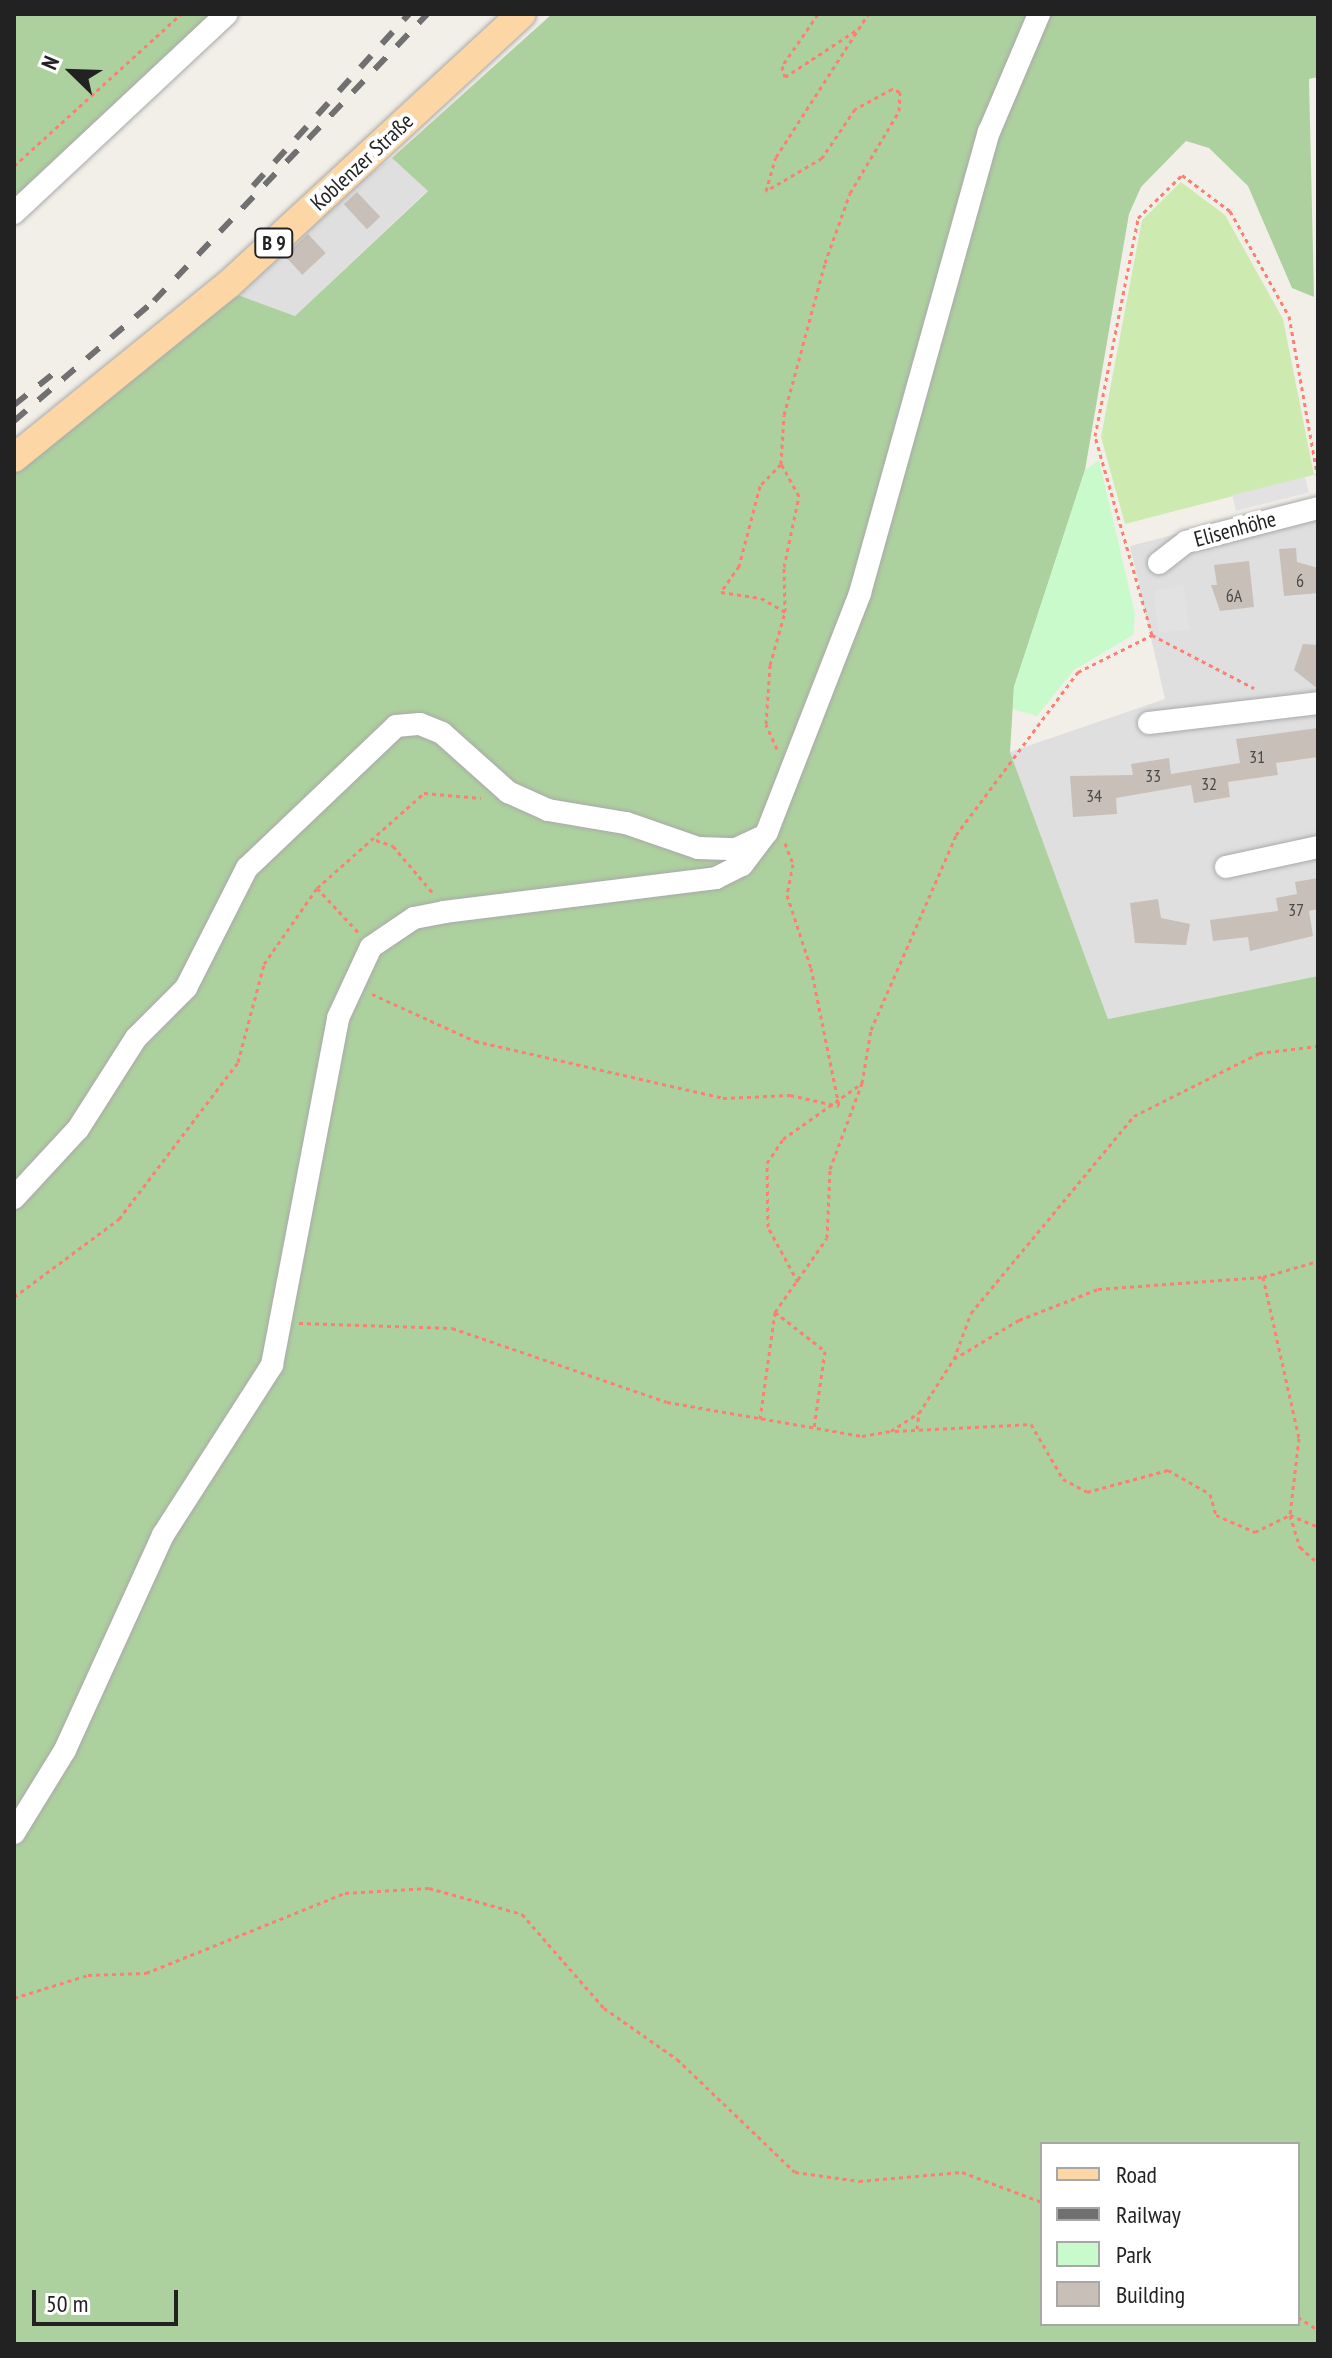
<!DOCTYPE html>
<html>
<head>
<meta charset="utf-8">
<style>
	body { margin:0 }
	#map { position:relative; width:1332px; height:2358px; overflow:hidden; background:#f2efe9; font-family:"PT Sans Narrow",sans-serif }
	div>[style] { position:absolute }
	.residential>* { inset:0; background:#e0dfdf }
	.grass>* { inset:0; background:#cdebb0 }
	.forest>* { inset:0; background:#add19e }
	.park>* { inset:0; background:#c8facc }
	.parking>* { inset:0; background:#e2e2e2; transform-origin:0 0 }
	.building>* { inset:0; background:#c7bfb8; transform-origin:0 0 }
	.path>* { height:3px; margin-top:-1.5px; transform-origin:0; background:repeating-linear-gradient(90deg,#fa8072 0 4px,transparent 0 8px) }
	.roads { filter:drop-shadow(0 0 2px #a9a9a9) drop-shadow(0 0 2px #a9a9a9) }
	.minor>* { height:22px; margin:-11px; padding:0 11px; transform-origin:11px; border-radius:11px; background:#fff }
	.major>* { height:28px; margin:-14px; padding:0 14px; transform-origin:14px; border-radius:14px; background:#fcd6a4 }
	.rail>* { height:6px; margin-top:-3px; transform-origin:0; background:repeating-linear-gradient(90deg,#707070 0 16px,transparent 0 32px) }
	span { translate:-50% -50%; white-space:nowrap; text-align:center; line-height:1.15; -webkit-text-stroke:8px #fff; paint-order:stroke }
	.number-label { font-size:18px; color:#4b4948 }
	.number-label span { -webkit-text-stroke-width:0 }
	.shield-label span { padding:2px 6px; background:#fff; border:2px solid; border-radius:6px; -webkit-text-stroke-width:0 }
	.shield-label { font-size:20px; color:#222; font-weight:700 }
	.street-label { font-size:22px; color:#222 }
	.frame { position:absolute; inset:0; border:16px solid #222; pointer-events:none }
	.legend { position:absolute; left:1040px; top:2142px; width:260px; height:184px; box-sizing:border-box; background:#fff; border:2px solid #a7a7a7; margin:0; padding:10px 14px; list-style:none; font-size:24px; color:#222 }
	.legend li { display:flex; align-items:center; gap:16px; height:40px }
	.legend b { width:40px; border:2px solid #a7a7a7 }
	.north { position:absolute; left:32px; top:32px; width:80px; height:80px; -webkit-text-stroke:6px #fff; paint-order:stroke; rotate:293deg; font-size:22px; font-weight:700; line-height:32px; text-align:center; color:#222 }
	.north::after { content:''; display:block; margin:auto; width:28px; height:36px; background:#222; clip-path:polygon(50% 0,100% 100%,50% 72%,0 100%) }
	.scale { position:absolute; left:32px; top:2290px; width:146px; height:36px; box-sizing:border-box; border:4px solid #222; border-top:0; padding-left:10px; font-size:24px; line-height:28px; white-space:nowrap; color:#222; -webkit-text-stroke:6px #fff; paint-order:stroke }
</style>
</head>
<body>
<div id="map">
	<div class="residential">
		<div style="clip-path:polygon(392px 158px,428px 190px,295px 316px,238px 295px,306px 222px)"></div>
		<div style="clip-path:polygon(1318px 498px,1318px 976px,1108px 1019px,1010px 752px,1165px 699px,1130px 546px)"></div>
	</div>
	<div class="grass">
		<div style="clip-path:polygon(1181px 182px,1225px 215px,1283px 319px,1314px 475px,1125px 524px,1101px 437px,1142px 220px)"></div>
	</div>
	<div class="forest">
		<div style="clip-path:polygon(14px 14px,215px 14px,14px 201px)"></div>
		<div style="clip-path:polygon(evenodd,552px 14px,1318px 14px,1318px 77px,1309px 79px,1314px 297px,1292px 288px,1248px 186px,1209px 148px,1186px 141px,1141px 187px,1129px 214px,1085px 470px,1014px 687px,1010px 752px,1108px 1019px,1318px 976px,1318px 2344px,14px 2344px,14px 471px,238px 295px,295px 316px,428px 191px,392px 158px,552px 14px,1042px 2144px,1298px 2144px,1298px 2324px,1042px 2324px,1042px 2144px)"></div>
	</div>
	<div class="park">
		<div style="clip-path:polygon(1099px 460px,1135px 614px,1133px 635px,1074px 670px,1037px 716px,1013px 709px,1014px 687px,1085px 470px)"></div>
	</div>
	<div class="parking">
		<div style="left:1305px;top:477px;width:16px;height:75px;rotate:76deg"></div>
		<div style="clip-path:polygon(1183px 585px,1190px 630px,1158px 632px,1154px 591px)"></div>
	</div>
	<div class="building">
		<div style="left:357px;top:192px;width:34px;height:18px;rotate:47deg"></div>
		<div style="left:308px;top:234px;width:26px;height:32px;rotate:47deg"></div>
		<div style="clip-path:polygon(1296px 548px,1297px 562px,1318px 568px,1318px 593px,1284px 596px,1279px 549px)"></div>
		<div style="clip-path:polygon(1249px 561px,1254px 607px,1220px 611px,1211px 585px,1217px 585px,1214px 565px)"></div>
		<div style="clip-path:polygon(1303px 644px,1318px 645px,1318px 689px,1294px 670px)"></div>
		<div style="clip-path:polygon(1318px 728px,1318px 757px,1276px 763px,1278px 775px,1228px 782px,1230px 797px,1194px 803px,1191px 785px,1116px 798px,1117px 814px,1073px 817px,1070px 776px,1133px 775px,1131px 764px,1169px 758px,1171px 774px,1240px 763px,1236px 739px)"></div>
		<div style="clip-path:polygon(1318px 878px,1318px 909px,1309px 911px,1313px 936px,1250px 951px,1248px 937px,1213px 941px,1210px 920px,1278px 911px,1276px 898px,1297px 894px,1295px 882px)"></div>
		<div style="clip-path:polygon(1158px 899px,1161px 918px,1190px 924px,1186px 945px,1135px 943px,1130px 903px)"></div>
	</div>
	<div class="path">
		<div style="left:818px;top:14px;width:63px;rotate:124.7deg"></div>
		<div style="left:782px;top:66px;width:11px;rotate:75deg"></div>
		<div style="left:785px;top:77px;width:87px;rotate:-33.3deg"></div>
		<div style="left:14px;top:166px;width:226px;rotate:-42.3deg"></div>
		<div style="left:781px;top:464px;width:30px;rotate:134deg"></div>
		<div style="left:760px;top:486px;width:83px;rotate:104.7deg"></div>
		<div style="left:739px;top:566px;width:32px;rotate:125deg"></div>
		<div style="left:721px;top:592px;width:40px;rotate:8.5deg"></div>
		<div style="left:761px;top:598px;width:28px;rotate:30deg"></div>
		<div style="left:1152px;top:635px;width:115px;rotate:27.5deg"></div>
		<div style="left:777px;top:749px;width:27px;rotate:-114deg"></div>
		<div style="left:766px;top:724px;width:59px;rotate:-86.1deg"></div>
		<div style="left:770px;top:665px;width:55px;rotate:-74.2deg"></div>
		<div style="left:785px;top:612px;width:45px;rotate:-91.3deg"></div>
		<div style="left:784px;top:567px;width:73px;rotate:-78.1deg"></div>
		<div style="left:799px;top:496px;width:37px;rotate:-119deg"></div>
		<div style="left:781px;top:464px;width:49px;rotate:-86.5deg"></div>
		<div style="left:784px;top:415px;width:157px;rotate:-74.9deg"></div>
		<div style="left:825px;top:263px;width:74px;rotate:-70.3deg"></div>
		<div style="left:850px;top:193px;width:96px;rotate:-59.1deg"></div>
		<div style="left:899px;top:111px;width:19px;rotate:-87deg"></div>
		<div style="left:900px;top:92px;width:9px;rotate:-159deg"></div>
		<div style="left:892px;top:89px;width:42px;rotate:151.6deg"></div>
		<div style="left:855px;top:109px;width:59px;rotate:124deg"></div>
		<div style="left:822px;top:158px;width:65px;rotate:149.5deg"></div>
		<div style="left:766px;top:191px;width:35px;rotate:-74deg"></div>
		<div style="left:776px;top:157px;width:170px;rotate:-57.2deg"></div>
		<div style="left:376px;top:840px;width:18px;rotate:19deg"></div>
		<div style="left:393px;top:846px;width:62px;rotate:49.6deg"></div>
		<div style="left:785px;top:843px;width:22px;rotate:69deg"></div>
		<div style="left:793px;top:864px;width:32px;rotate:101deg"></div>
		<div style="left:787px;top:895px;width:77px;rotate:71.8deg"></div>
		<div style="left:811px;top:968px;width:141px;rotate:78.5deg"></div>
		<div style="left:317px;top:888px;width:60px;rotate:47deg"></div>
		<div style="left:372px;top:994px;width:113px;rotate:24.5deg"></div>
		<div style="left:475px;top:1041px;width:254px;rotate:12.9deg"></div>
		<div style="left:723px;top:1098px;width:67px;rotate:-2.6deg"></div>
		<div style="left:790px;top:1095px;width:50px;rotate:12.7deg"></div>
		<div style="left:1263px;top:1277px;width:165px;rotate:77.4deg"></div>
		<div style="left:1299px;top:1438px;width:78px;rotate:96.7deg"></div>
		<div style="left:1290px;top:1515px;width:34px;rotate:73deg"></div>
		<div style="left:1300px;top:1547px;width:24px;rotate:42deg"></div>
		<div style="left:798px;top:1282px;width:63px;rotate:-118.6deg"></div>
		<div style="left:768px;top:1227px;width:64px;rotate:-90.9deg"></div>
		<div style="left:767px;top:1163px;width:29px;rotate:-56deg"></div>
		<div style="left:783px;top:1139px;width:97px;rotate:-35.3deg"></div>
		<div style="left:862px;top:1083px;width:54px;rotate:-80.4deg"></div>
		<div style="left:871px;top:1030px;width:213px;rotate:-66.4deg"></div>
		<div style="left:956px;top:835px;width:204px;rotate:-53.2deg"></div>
		<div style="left:1078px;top:672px;width:83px;rotate:-26.6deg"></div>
		<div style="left:1152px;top:635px;width:207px;rotate:-106deg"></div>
		<div style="left:1095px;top:436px;width:222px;rotate:-78.8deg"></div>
		<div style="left:1138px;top:218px;width:62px;rotate:-44.3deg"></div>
		<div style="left:1182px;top:175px;width:60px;rotate:36.9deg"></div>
		<div style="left:1230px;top:211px;width:120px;rotate:60.7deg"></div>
		<div style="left:1289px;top:316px;width:165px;rotate:79.9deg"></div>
		<div style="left:14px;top:1297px;width:131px;rotate:-36.6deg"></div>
		<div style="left:119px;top:1219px;width:197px;rotate:-52.8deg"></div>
		<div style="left:238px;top:1062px;width:101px;rotate:-75.1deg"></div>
		<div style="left:264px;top:964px;width:93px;rotate:-55.1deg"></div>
		<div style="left:317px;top:888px;width:143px;rotate:-41.6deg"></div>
		<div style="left:424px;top:793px;width:57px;rotate:5deg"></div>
		<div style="left:775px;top:1312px;width:63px;rotate:38deg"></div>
		<div style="left:825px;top:1351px;width:77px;rotate:98.2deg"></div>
		<div style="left:299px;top:1323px;width:153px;rotate:1.9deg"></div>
		<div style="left:452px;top:1328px;width:227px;rotate:19deg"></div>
		<div style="left:667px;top:1402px;width:198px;rotate:9.9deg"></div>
		<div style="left:862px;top:1436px;width:29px;rotate:-10deg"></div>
		<div style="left:891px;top:1431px;width:33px;rotate:-33deg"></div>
		<div style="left:919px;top:1413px;width:64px;rotate:-57.1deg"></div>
		<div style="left:954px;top:1359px;width:49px;rotate:-69.7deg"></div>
		<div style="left:971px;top:1313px;width:256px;rotate:-50.4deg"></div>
		<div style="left:1134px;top:1116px;width:140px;rotate:-26.7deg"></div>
		<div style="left:1259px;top:1053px;width:59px;rotate:-6.8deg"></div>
		<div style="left:954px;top:1359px;width:76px;rotate:-31deg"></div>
		<div style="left:1019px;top:1320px;width:85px;rotate:-21.4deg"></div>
		<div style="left:1098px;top:1289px;width:165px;rotate:-4.2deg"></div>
		<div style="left:1263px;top:1277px;width:57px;rotate:-16.2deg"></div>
		<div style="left:760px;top:1419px;width:108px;rotate:-82deg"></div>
		<div style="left:775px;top:1312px;width:90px;rotate:-54.9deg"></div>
		<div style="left:827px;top:1238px;width:69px;rotate:-87.5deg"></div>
		<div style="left:830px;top:1169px;width:92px;rotate:-69.6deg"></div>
		<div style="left:917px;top:1429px;width:16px;rotate:-83deg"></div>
		<div style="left:895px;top:1431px;width:136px;rotate:-2.9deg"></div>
		<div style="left:1031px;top:1424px;width:64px;rotate:59.8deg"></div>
		<div style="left:1063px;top:1479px;width:27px;rotate:28deg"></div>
		<div style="left:1087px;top:1492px;width:84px;rotate:-15.2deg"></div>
		<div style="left:1168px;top:1470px;width:48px;rotate:29.7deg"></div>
		<div style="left:1210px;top:1494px;width:22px;rotate:74deg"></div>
		<div style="left:1216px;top:1515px;width:43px;rotate:23.6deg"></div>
		<div style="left:1255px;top:1532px;width:39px;rotate:-26deg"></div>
		<div style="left:1290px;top:1515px;width:30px;rotate:23deg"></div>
		<div style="left:14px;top:1998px;width:77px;rotate:-17.3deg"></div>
		<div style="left:88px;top:1975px;width:58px;rotate:-2deg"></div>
		<div style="left:146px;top:1973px;width:214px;rotate:-21.9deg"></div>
		<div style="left:345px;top:1893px;width:84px;rotate:-3.4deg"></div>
		<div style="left:429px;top:1888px;width:97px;rotate:15.6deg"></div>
		<div style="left:522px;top:1914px;width:125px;rotate:48.9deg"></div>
		<div style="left:604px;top:2008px;width:89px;rotate:34.9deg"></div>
		<div style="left:677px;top:2059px;width:163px;rotate:43.8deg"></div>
		<div style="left:795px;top:2172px;width:65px;rotate:8deg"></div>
		<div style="left:859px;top:2181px;width:103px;rotate:-5deg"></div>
		<div style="left:962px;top:2172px;width:85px;rotate:20.6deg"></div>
		<div style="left:1298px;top:2317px;width:24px;rotate:33deg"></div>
	</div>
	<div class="roads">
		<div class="minor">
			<div style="left:14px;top:213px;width:291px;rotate:-43.1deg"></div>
			<div style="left:1159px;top:563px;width:34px;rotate:-38deg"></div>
			<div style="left:1186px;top:542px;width:136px;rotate:-14.4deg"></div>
			<div style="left:1149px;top:723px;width:170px;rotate:-6.7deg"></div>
			<div style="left:1226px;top:867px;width:94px;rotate:-12.3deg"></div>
			<div style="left:14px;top:1198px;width:94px;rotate:-47.2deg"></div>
			<div style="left:78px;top:1129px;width:108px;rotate:-57.5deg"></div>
			<div style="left:136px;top:1038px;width:71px;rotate:-45deg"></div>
			<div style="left:186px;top:988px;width:135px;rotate:-63.1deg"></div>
			<div style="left:247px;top:868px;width:206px;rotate:-43.6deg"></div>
			<div style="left:396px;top:726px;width:24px;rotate:-5deg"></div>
			<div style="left:420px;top:724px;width:24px;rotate:22deg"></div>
			<div style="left:442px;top:733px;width:89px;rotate:41.8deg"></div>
			<div style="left:508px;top:792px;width:44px;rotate:24.2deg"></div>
			<div style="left:548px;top:810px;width:79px;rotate:9.5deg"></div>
			<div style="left:626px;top:823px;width:76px;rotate:19.1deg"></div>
			<div style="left:698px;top:848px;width:38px;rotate:2deg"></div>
			<div style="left:736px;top:849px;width:26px;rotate:-25deg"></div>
			<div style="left:14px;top:1833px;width:97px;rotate:-58.4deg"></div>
			<div style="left:65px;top:1750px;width:236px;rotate:-65.5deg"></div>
			<div style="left:163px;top:1535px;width:202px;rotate:-57.3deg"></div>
			<div style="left:272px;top:1365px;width:353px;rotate:-79.2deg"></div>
			<div style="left:338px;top:1018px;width:78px;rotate:-65.1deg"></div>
			<div style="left:371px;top:947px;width:52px;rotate:-34deg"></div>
			<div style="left:414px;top:918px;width:31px;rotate:-11deg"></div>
			<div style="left:444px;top:912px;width:274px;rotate:-7.1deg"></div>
			<div style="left:716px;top:878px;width:29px;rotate:-27deg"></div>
			<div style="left:742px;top:865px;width:41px;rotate:-52.9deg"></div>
			<div style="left:767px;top:832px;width:256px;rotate:-68.7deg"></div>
			<div style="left:860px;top:593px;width:479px;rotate:-74.4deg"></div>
			<div style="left:989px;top:132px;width:128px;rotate:-67deg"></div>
		</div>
		<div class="major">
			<div style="left:14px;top:458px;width:277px;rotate:-39deg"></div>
			<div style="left:229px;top:284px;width:398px;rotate:-42.7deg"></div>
		</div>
	</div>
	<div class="rail">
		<div style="left:253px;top:186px;width:232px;rotate:-47.8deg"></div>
		<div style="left:14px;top:405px;width:56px;rotate:-38.5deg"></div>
		<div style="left:14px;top:421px;width:184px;rotate:-40.6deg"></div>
		<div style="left:154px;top:301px;width:396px;rotate:-46.4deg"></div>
	</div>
	<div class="number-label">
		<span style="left:1300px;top:581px">6</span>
		<span style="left:1234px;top:596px">6A</span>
		<span style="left:1257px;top:757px">31</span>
		<span style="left:1153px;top:776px">33</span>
		<span style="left:1209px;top:784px">32</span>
		<span style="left:1094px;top:796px">34</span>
		<span style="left:1296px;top:910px">37</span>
	</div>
	<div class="shield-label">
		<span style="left:274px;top:243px">B 9</span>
	</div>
	<div class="street-label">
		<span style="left:362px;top:162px;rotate:-43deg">Koblenzer Straße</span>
		<span style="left:1235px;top:529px;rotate:-15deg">Elisenhöhe</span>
	</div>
	<div class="frame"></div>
	<ul class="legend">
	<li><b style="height:10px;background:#fcd6a4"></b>Road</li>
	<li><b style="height:10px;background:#707070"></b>Railway</li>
	<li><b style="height:22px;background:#c8facc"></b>Park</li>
	<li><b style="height:22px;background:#c7bfb8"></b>Building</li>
	</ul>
	<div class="north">N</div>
	<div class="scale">50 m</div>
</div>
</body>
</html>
